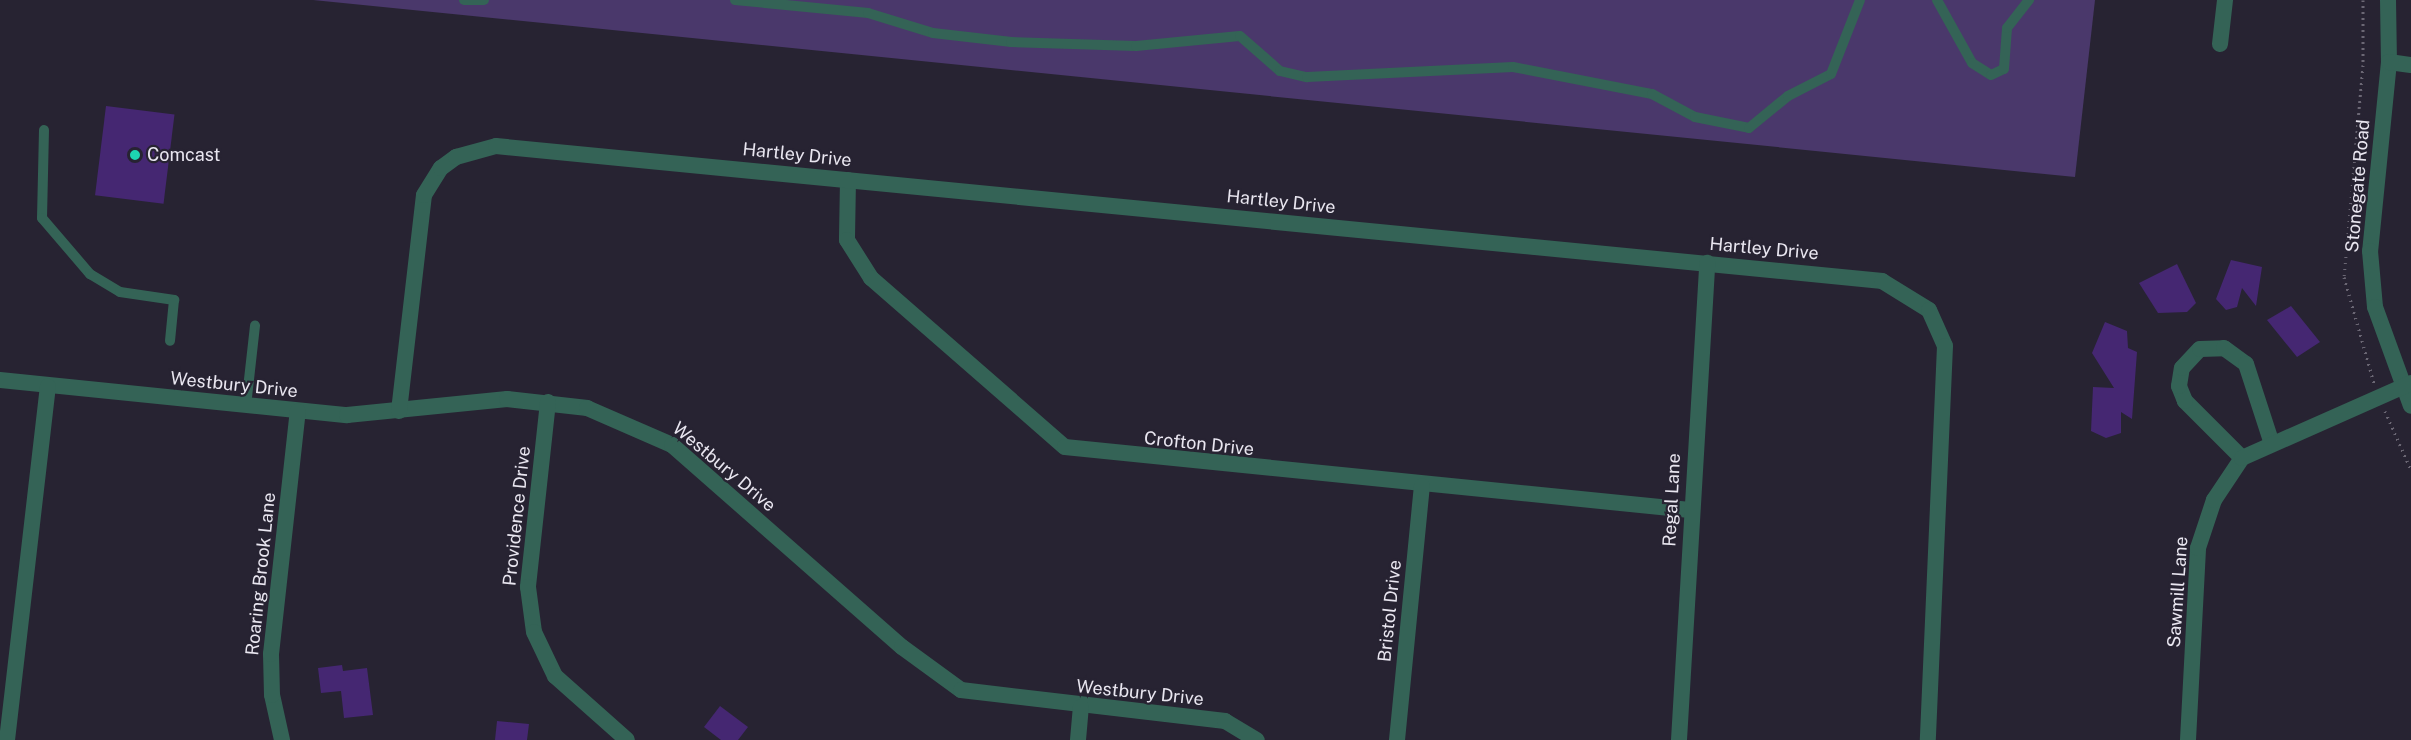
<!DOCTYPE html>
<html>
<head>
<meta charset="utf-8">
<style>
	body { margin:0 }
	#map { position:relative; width:2411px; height:740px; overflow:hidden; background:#272332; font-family:"Public Sans",sans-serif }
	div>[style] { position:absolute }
	.green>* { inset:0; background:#4a386b }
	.building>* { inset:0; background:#452772; transform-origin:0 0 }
	.path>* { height:3px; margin-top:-1.5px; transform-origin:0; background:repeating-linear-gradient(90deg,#6b6774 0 1.5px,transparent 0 6px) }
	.service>* { height:10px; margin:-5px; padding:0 5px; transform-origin:5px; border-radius:5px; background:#346356 }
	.minor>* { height:16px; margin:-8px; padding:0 8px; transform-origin:8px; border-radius:8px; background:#346356 }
	.dots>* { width:16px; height:16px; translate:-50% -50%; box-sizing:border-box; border:3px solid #272332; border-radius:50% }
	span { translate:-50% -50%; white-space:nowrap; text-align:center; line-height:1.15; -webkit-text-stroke:4.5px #272332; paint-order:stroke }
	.poi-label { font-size:18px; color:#e9e6f0 }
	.left { translate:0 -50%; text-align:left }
	.street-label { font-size:18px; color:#e9e6f0 }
</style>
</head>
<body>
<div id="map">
	<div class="green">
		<div style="clip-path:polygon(313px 0,2095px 0,2075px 177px)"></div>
	</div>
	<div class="building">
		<div style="left:106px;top:106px;width:69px;height:90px;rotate:7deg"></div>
		<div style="clip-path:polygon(2231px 260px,2262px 267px,2256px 306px,2242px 288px,2237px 307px,2226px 310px,2216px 299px)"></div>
		<div style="clip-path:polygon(2177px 264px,2196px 303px,2187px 312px,2158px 313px,2139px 283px)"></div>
		<div style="clip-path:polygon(2291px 306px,2320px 342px,2297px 357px,2267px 320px)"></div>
		<div style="clip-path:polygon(2105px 322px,2127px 331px,2128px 348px,2137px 352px,2132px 419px,2121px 412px,2121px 433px,2106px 438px,2091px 431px,2093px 387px,2114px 388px,2092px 353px)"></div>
		<div style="clip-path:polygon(342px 665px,343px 671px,367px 668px,373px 715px,344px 718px,341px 691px,321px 693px,318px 668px)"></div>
		<div style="clip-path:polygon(720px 706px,748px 727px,738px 740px,721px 740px,704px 727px)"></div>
		<div style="clip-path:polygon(497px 721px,529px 724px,527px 740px,495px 740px)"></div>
	</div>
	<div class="path">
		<div style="left:2363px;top:0;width:65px;rotate:90deg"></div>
		<div style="left:2363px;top:65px;width:213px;rotate:95.1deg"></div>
		<div style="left:2344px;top:277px;width:110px;rotate:74.2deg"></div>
		<div style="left:2385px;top:411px;width:64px;rotate:66.2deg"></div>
	</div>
	<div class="service">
		<div style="left:464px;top:0;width:20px"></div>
		<div style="left:735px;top:0;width:134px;rotate:5.6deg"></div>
		<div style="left:868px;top:13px;width:68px;rotate:17.1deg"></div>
		<div style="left:933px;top:33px;width:79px;rotate:6.6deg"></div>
		<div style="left:1011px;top:42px;width:125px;rotate:1.8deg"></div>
		<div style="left:1136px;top:46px;width:104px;rotate:-5.5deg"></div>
		<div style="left:1240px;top:36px;width:53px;rotate:41.2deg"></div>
		<div style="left:1280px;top:71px;width:28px;rotate:13deg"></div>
		<div style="left:1307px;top:77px;width:206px;rotate:-2.8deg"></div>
		<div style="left:1513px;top:67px;width:142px;rotate:11deg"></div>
		<div style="left:1652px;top:94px;width:49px;rotate:28.1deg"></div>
		<div style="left:1695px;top:117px;width:55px;rotate:11.5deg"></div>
		<div style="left:1749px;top:128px;width:50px;rotate:-39.4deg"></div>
		<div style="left:1788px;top:96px;width:48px;rotate:-27.1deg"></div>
		<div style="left:1831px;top:74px;width:79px;rotate:-68.6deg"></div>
		<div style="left:1937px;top:0;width:72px;rotate:60.9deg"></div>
		<div style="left:1972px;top:63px;width:22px;rotate:32deg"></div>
		<div style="left:1991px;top:75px;width:14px;rotate:-25deg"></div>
		<div style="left:2004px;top:69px;width:41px;rotate:-85.8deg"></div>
		<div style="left:2007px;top:28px;width:36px;rotate:-52deg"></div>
		<div style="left:44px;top:130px;width:88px;rotate:91.3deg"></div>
		<div style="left:42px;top:218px;width:74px;rotate:49.4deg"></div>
		<div style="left:90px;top:274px;width:35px;rotate:31deg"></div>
		<div style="left:120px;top:292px;width:55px;rotate:8.4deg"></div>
		<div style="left:174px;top:300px;width:41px;rotate:95.6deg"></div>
		<div style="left:246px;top:406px;width:81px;rotate:-83.6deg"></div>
	</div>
	<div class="minor">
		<div style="left:2388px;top:0;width:62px;rotate:89.1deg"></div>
		<div style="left:2389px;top:62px;width:190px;rotate:95.7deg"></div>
		<div style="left:2370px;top:251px;width:56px;rotate:84.9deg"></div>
		<div style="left:2375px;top:307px;width:105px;rotate:70deg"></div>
		<div style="left:2220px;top:44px;width:44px;rotate:-83.5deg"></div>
		<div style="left:2389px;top:62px;width:22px;rotate:8deg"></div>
		<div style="left:848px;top:180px;width:60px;rotate:91deg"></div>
		<div style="left:847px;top:240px;width:45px;rotate:57.7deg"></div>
		<div style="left:871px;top:278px;width:257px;rotate:41.1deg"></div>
		<div style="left:1065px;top:447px;width:628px;rotate:5.76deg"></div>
		<div style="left:0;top:380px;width:349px;rotate:5.8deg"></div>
		<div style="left:347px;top:415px;width:161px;rotate:-5.7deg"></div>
		<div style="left:507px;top:399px;width:81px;rotate:6.4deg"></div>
		<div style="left:587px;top:408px;width:93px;rotate:23.5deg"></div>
		<div style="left:672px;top:445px;width:306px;rotate:41.3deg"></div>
		<div style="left:902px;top:647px;width:73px;rotate:36.1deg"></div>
		<div style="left:961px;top:690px;width:266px;rotate:6.7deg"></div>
		<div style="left:1225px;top:721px;width:37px;rotate:31deg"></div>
		<div style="left:548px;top:402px;width:186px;rotate:96.2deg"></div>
		<div style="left:528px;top:587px;width:45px;rotate:82.4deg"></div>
		<div style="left:534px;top:632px;width:49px;rotate:64.5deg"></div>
		<div style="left:555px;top:676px;width:96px;rotate:41.6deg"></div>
		<div style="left:399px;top:411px;width:217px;rotate:-83.4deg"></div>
		<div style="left:424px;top:195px;width:32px;rotate:-58deg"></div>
		<div style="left:441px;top:168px;width:19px;rotate:-36deg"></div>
		<div style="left:456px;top:157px;width:41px;rotate:-15.4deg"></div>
		<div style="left:496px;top:146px;width:1393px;rotate:5.56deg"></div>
		<div style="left:1882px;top:281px;width:55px;rotate:31.7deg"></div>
		<div style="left:1929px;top:310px;width:39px;rotate:66deg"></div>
		<div style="left:1945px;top:346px;width:394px;rotate:92.5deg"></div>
		<div style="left:2242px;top:458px;width:81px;rotate:-135deg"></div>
		<div style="left:2185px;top:401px;width:16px;rotate:-112deg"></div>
		<div style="left:2179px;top:386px;width:18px;rotate:-81deg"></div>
		<div style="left:2182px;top:368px;width:26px;rotate:-47deg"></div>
		<div style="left:2200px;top:349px;width:24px;rotate:-2deg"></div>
		<div style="left:2224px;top:348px;width:27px;rotate:36deg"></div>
		<div style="left:2246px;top:364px;width:81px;rotate:72deg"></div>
		<div style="left:7px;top:740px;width:356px;rotate:-83.4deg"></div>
		<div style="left:282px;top:740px;width:46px;rotate:-102.5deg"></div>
		<div style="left:272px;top:695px;width:41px;rotate:-91.4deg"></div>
		<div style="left:271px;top:654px;width:244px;rotate:-83.7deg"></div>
		<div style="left:1078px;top:740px;width:33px;rotate:-85deg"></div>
		<div style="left:1397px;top:740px;width:255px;rotate:-84.4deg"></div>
		<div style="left:1679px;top:740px;width:478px;rotate:-86.6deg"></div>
		<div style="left:2188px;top:740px;width:192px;rotate:-87deg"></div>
		<div style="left:2198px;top:548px;width:51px;rotate:-71.6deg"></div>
		<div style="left:2214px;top:500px;width:50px;rotate:-56.3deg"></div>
		<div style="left:2242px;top:458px;width:185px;rotate:-23.9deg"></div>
	</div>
	<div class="dots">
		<div style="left:135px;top:155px;background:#1dd5b1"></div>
	</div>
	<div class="poi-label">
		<span class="left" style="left:147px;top:155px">Comcast</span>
	</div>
	<div class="street-label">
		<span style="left:797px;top:155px;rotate:6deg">Hartley Drive</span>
		<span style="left:2358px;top:186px;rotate:-85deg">Stonegate Road</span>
		<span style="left:1281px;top:202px;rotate:6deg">Hartley Drive</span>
		<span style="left:1764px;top:249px;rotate:5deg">Hartley Drive</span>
		<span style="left:234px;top:385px;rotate:6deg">Westbury Drive</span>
		<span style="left:1199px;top:444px;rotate:6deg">Crofton Drive</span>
		<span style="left:724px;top:467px;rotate:40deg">Westbury Drive</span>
		<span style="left:1672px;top:500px;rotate:-87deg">Regal Lane</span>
		<span style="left:517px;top:516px;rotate:-84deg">Providence Drive</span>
		<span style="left:261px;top:574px;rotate:-84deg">Roaring Brook Lane</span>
		<span style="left:2178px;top:592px;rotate:-86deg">Sawmill Lane</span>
		<span style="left:1390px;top:611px;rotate:-84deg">Bristol Drive</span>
		<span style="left:1140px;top:693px;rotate:6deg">Westbury Drive</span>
	</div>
</div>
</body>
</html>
